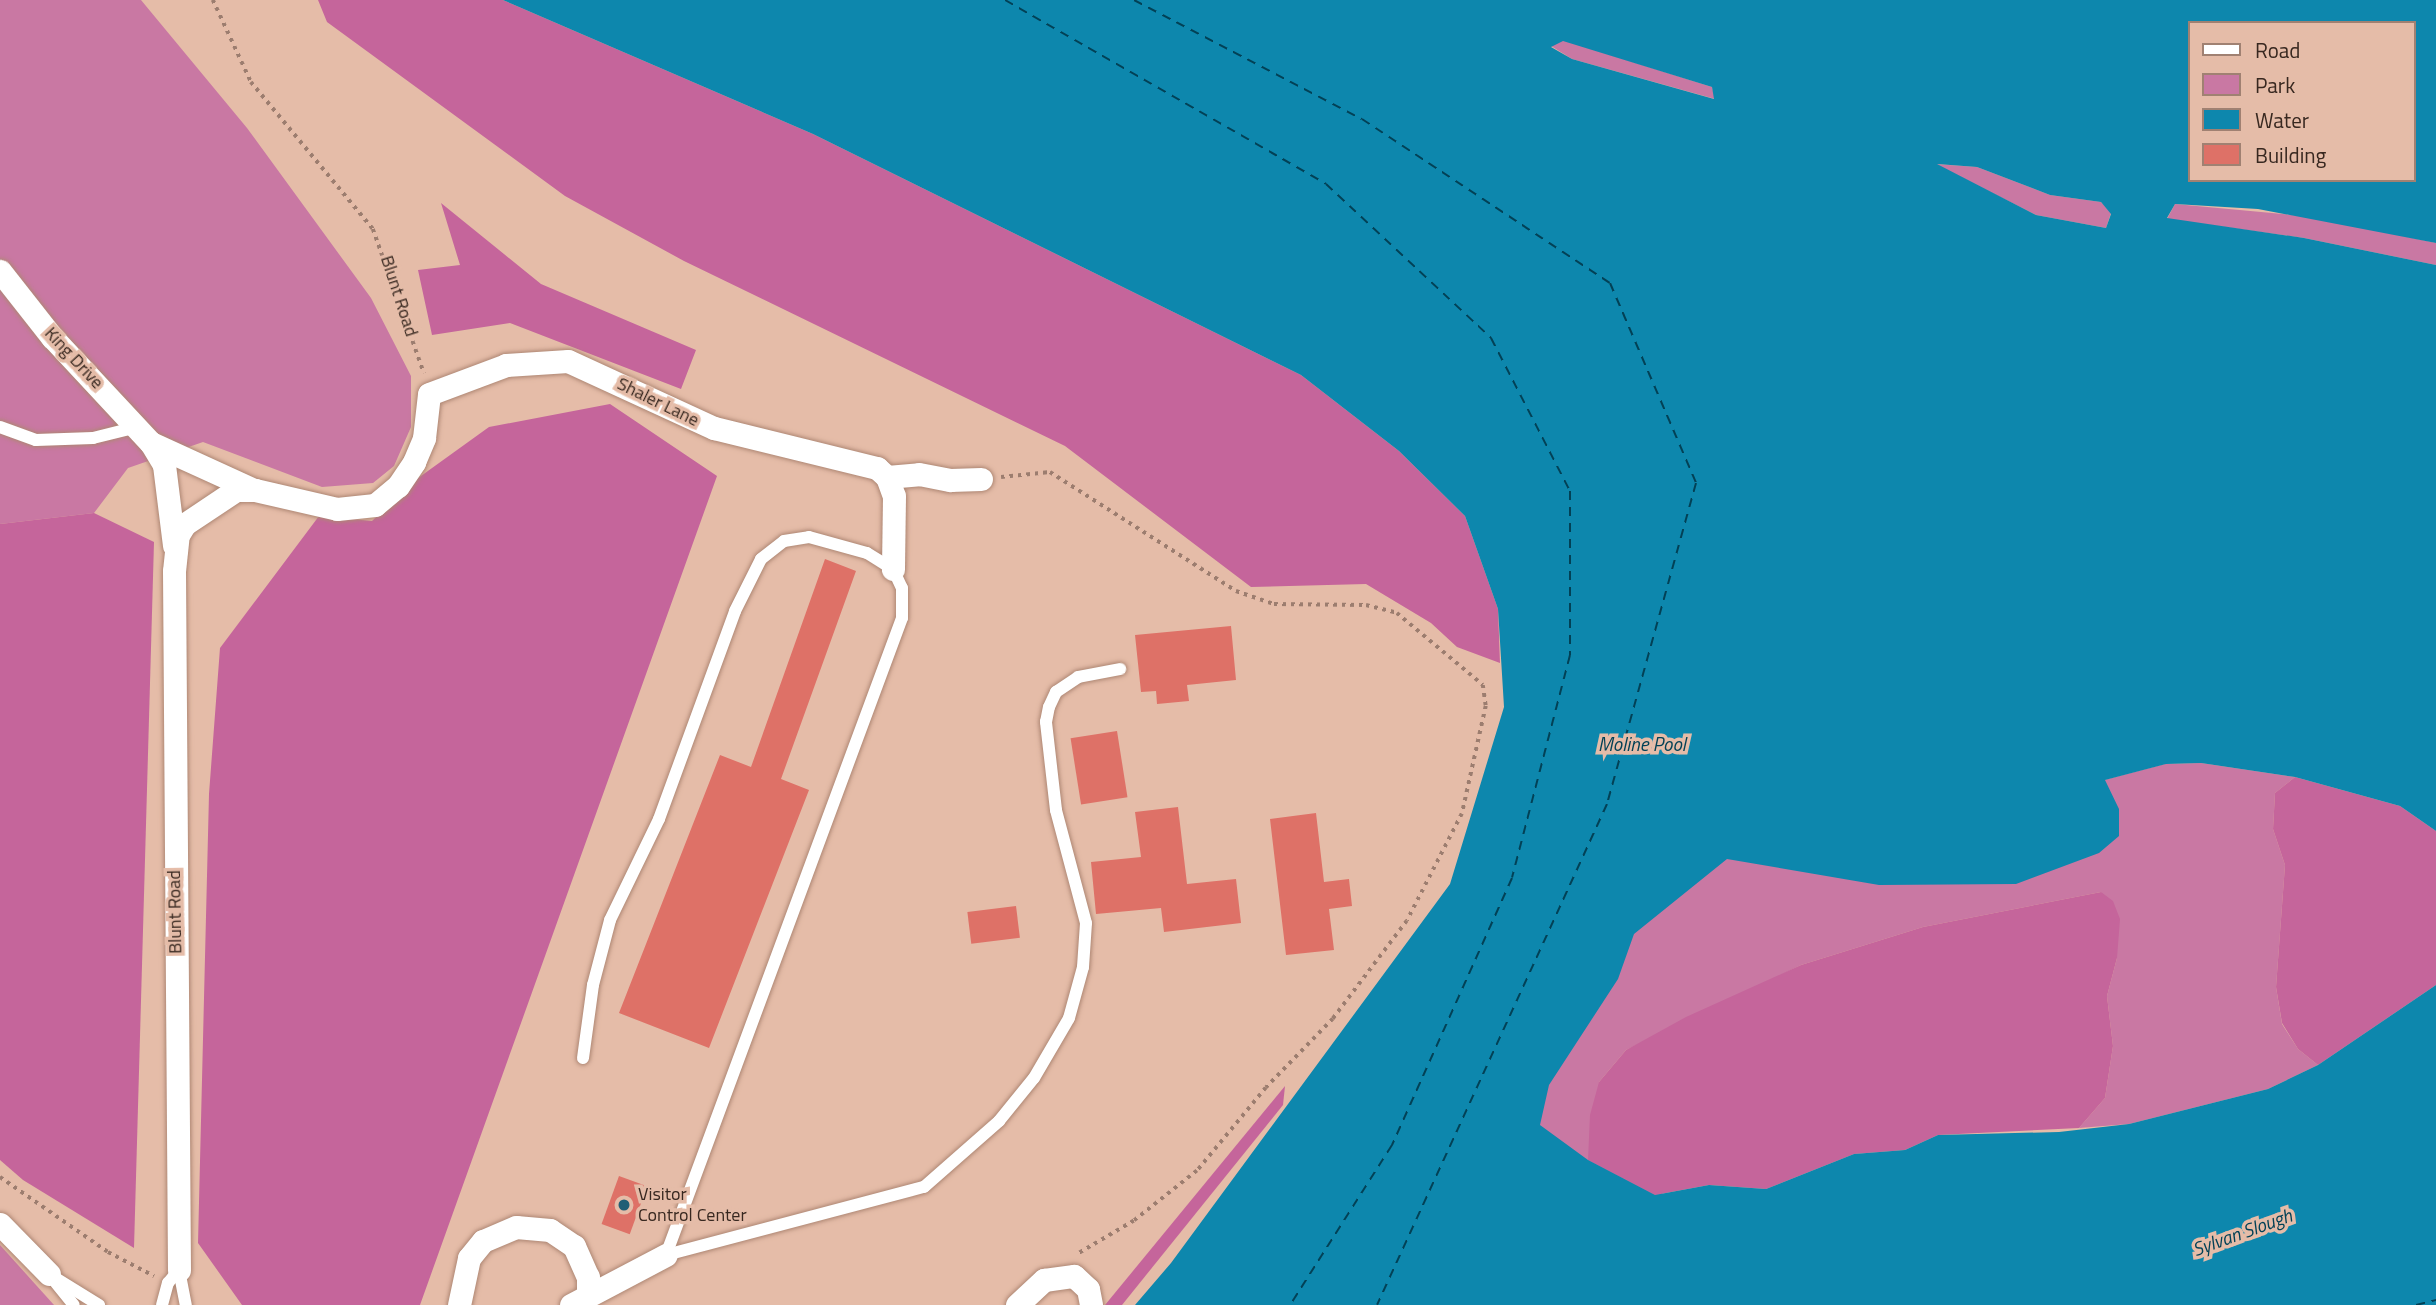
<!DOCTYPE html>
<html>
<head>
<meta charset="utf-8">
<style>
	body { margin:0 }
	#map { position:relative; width:2436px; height:1305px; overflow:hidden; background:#e5bca8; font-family:"Titillium Web",sans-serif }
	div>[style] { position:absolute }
	.green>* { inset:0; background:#c978a3 }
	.forest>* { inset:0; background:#c5659b }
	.water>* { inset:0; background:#0d87ad }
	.ferry>* { height:2px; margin-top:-1px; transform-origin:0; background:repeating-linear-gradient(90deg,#024156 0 9px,transparent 0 16px) }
	.building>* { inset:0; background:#de7167; transform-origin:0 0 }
	.path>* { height:3.5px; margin-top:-1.75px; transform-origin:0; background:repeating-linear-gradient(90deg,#9c7d6f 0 3.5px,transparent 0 8.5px) }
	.roads { filter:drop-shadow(0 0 2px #ae8774) drop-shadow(0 0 2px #ae8774) }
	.lane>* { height:12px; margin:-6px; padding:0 6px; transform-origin:6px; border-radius:6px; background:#fff }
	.street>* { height:23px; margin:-11.5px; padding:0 11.5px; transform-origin:11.5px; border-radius:11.5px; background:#fff }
	.dots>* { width:19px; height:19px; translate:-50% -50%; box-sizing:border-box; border:4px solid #e5bca8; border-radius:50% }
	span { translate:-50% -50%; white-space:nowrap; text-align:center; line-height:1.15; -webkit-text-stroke:7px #e5bca8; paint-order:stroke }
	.street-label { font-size:18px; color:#382820 }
	.poi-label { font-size:18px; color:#382820 }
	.left { translate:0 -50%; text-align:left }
	.water-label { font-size:19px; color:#024156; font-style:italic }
	.legend { position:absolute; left:2188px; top:21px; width:228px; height:161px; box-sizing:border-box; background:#e5bca8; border:2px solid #a08172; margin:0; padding:9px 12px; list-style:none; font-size:21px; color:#382820 }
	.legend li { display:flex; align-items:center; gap:14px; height:35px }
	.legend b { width:35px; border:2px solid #a08172 }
</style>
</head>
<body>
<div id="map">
	<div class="green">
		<div style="clip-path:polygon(0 0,141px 0,247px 128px,371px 298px,411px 376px,411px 427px,394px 466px,373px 483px,322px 487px,203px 442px,128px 468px,94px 513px,0 524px)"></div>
		<div style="clip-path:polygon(1563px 40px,1712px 87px,1715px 99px,1572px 59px,1551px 46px)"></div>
		<div style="clip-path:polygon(1935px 164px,1977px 167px,2050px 195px,2101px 202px,2111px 213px,2106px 228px,2036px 215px)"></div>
		<div style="clip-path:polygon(2175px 204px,2314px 217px,2436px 243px,2436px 265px,2304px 238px,2167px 219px)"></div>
		<div style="clip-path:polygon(2201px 763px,2295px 777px,2275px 793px,2273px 829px,2285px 865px,2276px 987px,2282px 1024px,2298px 1049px,2318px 1065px,2268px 1089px,2129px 1124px,2079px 1128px,2105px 1098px,2113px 1046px,2107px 996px,2117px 958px,2101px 892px,1923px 927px,1801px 965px,1626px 1050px,1599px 1082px,1670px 1207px,1518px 1137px,1658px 830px,2104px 780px,2165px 764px)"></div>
		<div style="clip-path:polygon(0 1245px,54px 1305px,0 1305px)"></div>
	</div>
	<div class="forest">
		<div style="clip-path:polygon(318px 0,503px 0,813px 134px,1301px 375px,1399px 451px,1465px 516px,1498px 609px,1500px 663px,1457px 647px,1431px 623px,1366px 584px,1251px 587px,1065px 446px,684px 261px,565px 196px,327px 22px)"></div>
		<div style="clip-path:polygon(441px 203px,541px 284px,696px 350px,681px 389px,510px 323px,432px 335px,418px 270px,460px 265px)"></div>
		<div style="clip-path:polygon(610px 404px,717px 476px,420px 1305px,242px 1305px,198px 1243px,209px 794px,220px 648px,319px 516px,372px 521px,414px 481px,489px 427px)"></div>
		<div style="clip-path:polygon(94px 513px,154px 542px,134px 1248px,23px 1180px,0 1160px,0 524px)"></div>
		<div style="clip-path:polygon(2295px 777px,2400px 806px,2436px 831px,2436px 985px,2318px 1065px,2298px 1049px,2282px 1023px,2276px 987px,2285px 865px,2273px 829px,2275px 793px)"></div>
		<div style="clip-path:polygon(2101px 892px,2113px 901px,2120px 919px,2117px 958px,2107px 996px,2113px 1046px,2105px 1098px,2079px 1128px,1938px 1135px,1905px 1150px,1854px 1154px,1766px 1189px,1709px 1185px,1655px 1195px,1588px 1160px,1590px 1115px,1599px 1082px,1626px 1050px,1686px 1017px,1801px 965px,1923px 927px)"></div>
		<div style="clip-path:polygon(1285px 1086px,1283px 1105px,1122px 1305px,1105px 1305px)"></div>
	</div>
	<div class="water">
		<div style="clip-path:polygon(evenodd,503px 0,2436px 0,2436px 243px,2258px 209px,2175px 204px,2167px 218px,2304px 238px,2436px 265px,2436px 831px,2400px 806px,2295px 777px,2201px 763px,2166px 764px,2105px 780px,2119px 809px,2119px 836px,2099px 853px,2016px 884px,1879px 885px,1727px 859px,1634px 934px,1618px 979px,1549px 1085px,1540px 1125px,1588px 1160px,1655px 1195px,1709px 1185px,1766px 1189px,1854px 1154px,1905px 1150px,1938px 1135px,2059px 1132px,2129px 1124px,2268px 1089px,2318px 1065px,2436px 985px,2436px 1305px,1135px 1305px,1171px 1263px,1450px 884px,1504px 707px,1498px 609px,1465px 516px,1399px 451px,1301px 375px,813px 134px,503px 0,2189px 23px,2413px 23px,2413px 180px,2189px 180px,2189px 23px,503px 0,1563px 41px,1712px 87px,1714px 99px,1572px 59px,1551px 47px,1563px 41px,503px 0,1937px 164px,1977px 167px,2050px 195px,2101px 202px,2111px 214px,2106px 228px,2036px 215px,1937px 164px)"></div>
	</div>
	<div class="ferry">
		<div style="left:1005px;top:0;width:370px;rotate:29.8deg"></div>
		<div style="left:1326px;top:184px;width:226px;rotate:43deg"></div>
		<div style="left:1491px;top:338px;width:172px;rotate:62.7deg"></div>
		<div style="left:1570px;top:491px;width:164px;rotate:90deg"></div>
		<div style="left:1570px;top:655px;width:230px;rotate:104.6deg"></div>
		<div style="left:1512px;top:878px;width:293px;rotate:114.2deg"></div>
		<div style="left:1392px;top:1145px;width:190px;rotate:122.5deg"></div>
		<div style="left:1134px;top:0;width:257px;rotate:27.6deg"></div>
		<div style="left:1362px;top:119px;width:297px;rotate:33.5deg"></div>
		<div style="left:1610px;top:283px;width:218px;rotate:66.7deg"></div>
		<div style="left:1696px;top:483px;width:333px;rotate:105.5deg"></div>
		<div style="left:1607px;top:804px;width:551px;rotate:114.66deg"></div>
		<div style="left:2416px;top:1305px;width:21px;rotate:-14deg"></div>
	</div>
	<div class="building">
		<div style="clip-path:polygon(825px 559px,856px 571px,781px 779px,809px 790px,709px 1048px,619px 1013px,720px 755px,751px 767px)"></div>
		<div style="clip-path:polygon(1231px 626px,1236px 680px,1187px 685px,1189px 701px,1157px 704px,1156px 691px,1141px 692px,1135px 635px)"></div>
		<div style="left:1117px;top:731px;width:67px;height:47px;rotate:81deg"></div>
		<div style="clip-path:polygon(1178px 807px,1187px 884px,1236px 879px,1241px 923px,1164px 932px,1161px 908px,1096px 914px,1091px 862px,1141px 857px,1135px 812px)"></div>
		<div style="clip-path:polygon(1316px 813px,1324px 882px,1349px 879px,1352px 906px,1329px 909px,1334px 950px,1286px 955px,1270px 819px)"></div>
		<div style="left:1016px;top:906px;width:32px;height:49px;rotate:83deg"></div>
		<div style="left:619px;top:1176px;width:30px;height:51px;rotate:20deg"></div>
	</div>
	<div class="path">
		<div style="left:213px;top:0;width:90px;rotate:65.1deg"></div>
		<div style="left:251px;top:82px;width:191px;rotate:50.3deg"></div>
		<div style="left:373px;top:229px;width:153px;rotate:70.5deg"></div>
		<div style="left:1001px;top:477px;width:49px;rotate:-5.8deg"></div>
		<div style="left:1050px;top:472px;width:221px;rotate:32.6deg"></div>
		<div style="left:1236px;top:591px;width:40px;rotate:18.9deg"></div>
		<div style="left:1274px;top:604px;width:92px;rotate:0.6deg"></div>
		<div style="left:1366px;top:605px;width:32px;rotate:14deg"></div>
		<div style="left:1397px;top:613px;width:112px;rotate:39.9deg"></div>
		<div style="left:1483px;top:685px;width:21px;rotate:82deg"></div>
		<div style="left:1486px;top:706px;width:111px;rotate:102.5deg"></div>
		<div style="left:1462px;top:814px;width:120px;rotate:117.2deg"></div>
		<div style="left:1407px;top:921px;width:123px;rotate:127.1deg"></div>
		<div style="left:1333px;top:1019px;width:96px;rotate:134.2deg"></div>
		<div style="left:1266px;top:1088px;width:108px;rotate:129.7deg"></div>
		<div style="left:1197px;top:1171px;width:80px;rotate:141.6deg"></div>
		<div style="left:1134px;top:1221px;width:67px;rotate:149.6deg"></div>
		<div style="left:0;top:1177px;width:131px;rotate:34.8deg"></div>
		<div style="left:108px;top:1252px;width:52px;rotate:27.6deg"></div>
	</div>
	<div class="roads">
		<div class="lane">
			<div style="left:0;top:427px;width:38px;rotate:20deg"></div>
			<div style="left:36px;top:440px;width:57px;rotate:-2deg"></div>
			<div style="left:93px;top:438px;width:45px;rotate:-14deg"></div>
			<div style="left:583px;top:1058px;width:74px;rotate:-82.2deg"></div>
			<div style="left:593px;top:985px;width:67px;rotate:-75.3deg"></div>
			<div style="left:610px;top:920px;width:112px;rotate:-64.1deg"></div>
			<div style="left:659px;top:819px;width:221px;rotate:-69.9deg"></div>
			<div style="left:735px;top:611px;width:58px;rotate:-63.4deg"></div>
			<div style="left:761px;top:559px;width:29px;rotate:-38deg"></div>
			<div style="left:784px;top:541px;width:25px;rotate:-9deg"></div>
			<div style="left:809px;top:537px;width:60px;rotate:15.4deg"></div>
			<div style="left:867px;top:553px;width:31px;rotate:32deg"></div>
			<div style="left:893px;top:569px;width:21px;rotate:65deg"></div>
			<div style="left:902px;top:588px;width:30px;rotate:90deg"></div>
			<div style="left:902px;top:618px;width:679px;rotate:110.33deg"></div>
			<div style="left:666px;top:1255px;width:267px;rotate:-14.8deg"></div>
			<div style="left:924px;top:1187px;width:100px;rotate:-41.3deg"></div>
			<div style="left:999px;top:1121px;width:55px;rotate:-50.9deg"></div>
			<div style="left:1034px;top:1078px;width:69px;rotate:-59.7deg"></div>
			<div style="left:1069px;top:1018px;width:53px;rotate:-74.6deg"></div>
			<div style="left:1083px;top:967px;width:44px;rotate:-86.1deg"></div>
			<div style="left:1086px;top:923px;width:117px;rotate:-104.9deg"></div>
			<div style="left:1056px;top:810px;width:89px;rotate:-96.5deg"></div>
			<div style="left:1046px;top:722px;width:15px;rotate:-79deg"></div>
			<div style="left:1049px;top:707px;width:17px;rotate:-65deg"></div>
			<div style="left:1056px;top:692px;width:27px;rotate:-34deg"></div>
			<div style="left:1078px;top:677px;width:43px;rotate:-10.8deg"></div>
			<div style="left:49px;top:1274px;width:59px;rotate:31.8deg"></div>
			<div style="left:56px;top:1283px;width:28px;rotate:51deg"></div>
			<div style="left:162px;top:1305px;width:23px;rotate:-75deg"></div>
			<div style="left:168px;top:1283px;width:17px;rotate:-50deg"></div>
			<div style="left:179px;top:1270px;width:36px;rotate:79deg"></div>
		</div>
		<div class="street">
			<div style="left:0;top:271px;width:84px;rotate:51.8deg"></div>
			<div style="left:52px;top:337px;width:145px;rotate:47deg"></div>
			<div style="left:151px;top:443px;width:26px;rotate:59deg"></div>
			<div style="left:164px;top:465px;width:81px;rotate:82.9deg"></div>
			<div style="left:151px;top:443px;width:113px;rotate:24.5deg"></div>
			<div style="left:887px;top:477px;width:32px;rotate:-5deg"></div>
			<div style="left:919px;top:474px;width:32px;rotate:11deg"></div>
			<div style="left:950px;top:480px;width:31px;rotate:-2deg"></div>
			<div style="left:0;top:1224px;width:70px;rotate:45.6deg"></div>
			<div style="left:179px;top:1270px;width:699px;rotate:-90.41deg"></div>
			<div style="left:174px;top:571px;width:36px;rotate:-84deg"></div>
			<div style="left:178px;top:535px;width:13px;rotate:-58deg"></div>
			<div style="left:185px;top:524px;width:61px;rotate:-33.7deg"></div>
			<div style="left:236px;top:490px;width:19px"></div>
			<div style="left:255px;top:490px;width:84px;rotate:13deg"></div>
			<div style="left:337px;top:509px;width:38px;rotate:-6deg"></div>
			<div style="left:375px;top:505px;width:30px;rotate:-40deg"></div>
			<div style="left:398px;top:486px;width:29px;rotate:-56deg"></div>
			<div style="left:414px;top:462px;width:26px;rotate:-67deg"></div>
			<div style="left:424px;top:438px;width:44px;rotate:-83.5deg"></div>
			<div style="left:429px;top:394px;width:82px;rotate:-20.6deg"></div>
			<div style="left:506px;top:365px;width:62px;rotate:-3.7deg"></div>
			<div style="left:568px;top:361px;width:161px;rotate:24.7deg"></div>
			<div style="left:714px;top:428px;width:168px;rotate:13.8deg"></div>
			<div style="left:877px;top:468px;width:13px;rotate:42deg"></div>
			<div style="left:887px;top:477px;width:20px;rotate:70deg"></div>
			<div style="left:894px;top:496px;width:73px;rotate:90.8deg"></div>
			<div style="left:459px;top:1305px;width:48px;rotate:-78deg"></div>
			<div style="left:469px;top:1258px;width:22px;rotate:-51deg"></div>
			<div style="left:483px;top:1241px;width:36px;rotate:-23deg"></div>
			<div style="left:516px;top:1227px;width:34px;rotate:5deg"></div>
			<div style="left:550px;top:1230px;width:29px;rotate:34deg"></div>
			<div style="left:574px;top:1246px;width:34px;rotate:66deg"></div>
			<div style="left:588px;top:1277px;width:19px;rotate:90deg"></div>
			<div style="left:571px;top:1305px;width:107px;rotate:-27.8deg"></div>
			<div style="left:1017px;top:1305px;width:37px;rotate:-43deg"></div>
			<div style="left:1044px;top:1280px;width:30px;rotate:-8deg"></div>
			<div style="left:1074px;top:1276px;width:19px;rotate:43deg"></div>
			<div style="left:1088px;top:1289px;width:16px;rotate:79deg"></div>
		</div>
	</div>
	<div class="dots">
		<div style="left:624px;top:1205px;background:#215e75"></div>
	</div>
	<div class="street-label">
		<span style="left:399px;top:296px;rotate:72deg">Blunt Road</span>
		<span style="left:74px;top:358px;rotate:47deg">King Drive</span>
		<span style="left:658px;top:402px;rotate:26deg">Shaler Lane</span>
		<span style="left:175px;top:912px;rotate:-91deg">Blunt Road</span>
	</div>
	<div class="poi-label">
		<span class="left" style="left:638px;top:1205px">Visitor<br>Control Center</span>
	</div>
	<div class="water-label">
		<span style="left:1642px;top:744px">Moline Pool</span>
		<span style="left:2242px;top:1232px;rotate:-20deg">Sylvan Slough</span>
	</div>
	<ul class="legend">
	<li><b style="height:9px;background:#fff"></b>Road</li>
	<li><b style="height:19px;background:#c978a3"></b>Park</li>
	<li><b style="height:19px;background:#0d87ad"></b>Water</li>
	<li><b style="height:19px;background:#de7167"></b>Building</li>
	</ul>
</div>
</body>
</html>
